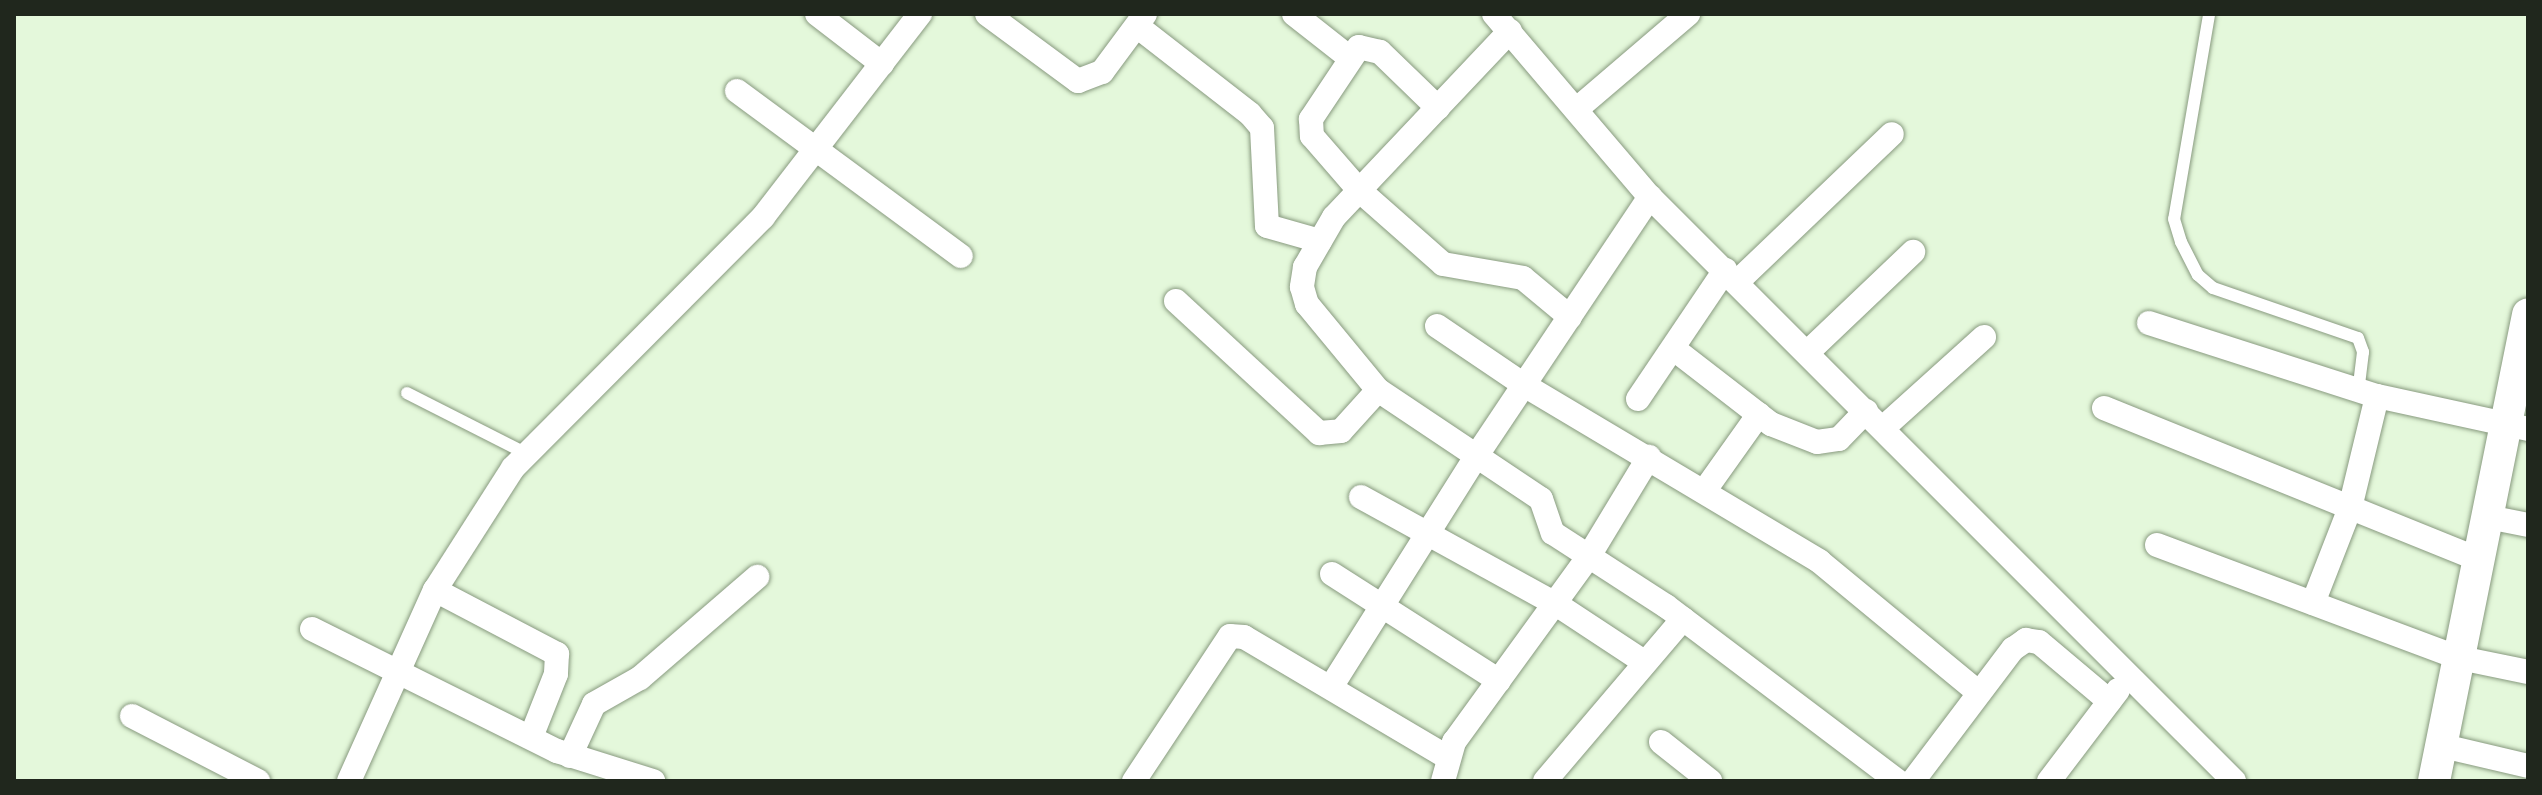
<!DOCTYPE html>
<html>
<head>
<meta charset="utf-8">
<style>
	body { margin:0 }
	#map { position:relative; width:2542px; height:795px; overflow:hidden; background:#e4f8db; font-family:"Noto Sans",sans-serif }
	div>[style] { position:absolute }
	.roads { filter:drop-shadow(0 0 2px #889a7f) drop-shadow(0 0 2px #889a7f) }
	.lane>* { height:12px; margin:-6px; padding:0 6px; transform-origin:6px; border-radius:6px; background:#fff }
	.street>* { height:24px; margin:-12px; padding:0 12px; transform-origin:12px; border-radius:12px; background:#fff }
	.secondary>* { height:32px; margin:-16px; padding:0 16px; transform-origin:16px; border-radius:16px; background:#fff }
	span { translate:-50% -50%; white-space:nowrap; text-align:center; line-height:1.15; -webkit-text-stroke:6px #e4f8db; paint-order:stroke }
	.frame { position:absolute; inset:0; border:16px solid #20271d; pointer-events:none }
</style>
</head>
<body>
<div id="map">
	<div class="roads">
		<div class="lane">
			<div style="left:2209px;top:15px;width:207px;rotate:99.7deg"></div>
			<div style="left:2174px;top:219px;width:24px;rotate:73deg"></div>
			<div style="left:2181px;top:242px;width:37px;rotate:63deg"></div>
			<div style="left:2198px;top:275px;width:20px;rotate:41deg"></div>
			<div style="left:2213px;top:288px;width:153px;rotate:19deg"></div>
			<div style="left:2358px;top:338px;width:15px;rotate:70deg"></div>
			<div style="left:2363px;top:352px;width:38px;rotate:97deg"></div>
			<div style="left:407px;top:393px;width:135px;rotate:26.9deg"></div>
		</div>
		<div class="street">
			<div style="left:817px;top:14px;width:82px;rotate:37.6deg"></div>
			<div style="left:987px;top:14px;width:113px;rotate:36.4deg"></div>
			<div style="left:1078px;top:81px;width:26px;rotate:-21deg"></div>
			<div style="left:1102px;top:72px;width:72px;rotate:-53.4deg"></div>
			<div style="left:1294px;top:14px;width:71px;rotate:38.2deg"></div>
			<div style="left:1494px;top:14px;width:240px;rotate:49.6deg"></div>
			<div style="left:1650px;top:197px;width:826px;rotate:45deg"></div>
			<div style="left:1137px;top:26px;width:143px;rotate:37.9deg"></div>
			<div style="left:1250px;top:114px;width:18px;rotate:49deg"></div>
			<div style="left:1262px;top:128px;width:98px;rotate:87.1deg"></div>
			<div style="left:1267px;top:226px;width:55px;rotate:15.8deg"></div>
			<div style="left:1510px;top:31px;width:256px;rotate:133.4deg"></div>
			<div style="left:1334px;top:217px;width:58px;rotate:120.1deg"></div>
			<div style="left:1305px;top:267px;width:20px;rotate:99deg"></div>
			<div style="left:1302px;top:287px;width:18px;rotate:74deg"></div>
			<div style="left:1307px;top:304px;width:112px;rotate:50.5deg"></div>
			<div style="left:1378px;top:390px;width:196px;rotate:33.8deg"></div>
			<div style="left:1541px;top:499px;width:36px;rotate:71deg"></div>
			<div style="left:1553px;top:533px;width:135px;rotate:32.9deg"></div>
			<div style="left:1666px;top:606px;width:290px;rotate:37.1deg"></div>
			<div style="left:737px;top:91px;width:278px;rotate:36.4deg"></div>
			<div style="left:1438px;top:108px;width:81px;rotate:-136deg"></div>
			<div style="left:1380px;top:52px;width:22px;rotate:-167deg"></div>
			<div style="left:1359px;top:47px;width:87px;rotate:123.7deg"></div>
			<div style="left:1311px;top:119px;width:17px;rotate:87deg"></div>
			<div style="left:1312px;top:136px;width:72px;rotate:49deg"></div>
			<div style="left:1359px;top:190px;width:112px;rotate:41.4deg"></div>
			<div style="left:1443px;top:264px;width:81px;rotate:9.9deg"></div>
			<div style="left:1523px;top:278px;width:61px;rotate:39.7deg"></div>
			<div style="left:1578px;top:108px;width:145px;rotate:-40.5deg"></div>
			<div style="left:1737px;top:282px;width:214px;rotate:-43.7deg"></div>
			<div style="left:1176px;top:301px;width:195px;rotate:42.7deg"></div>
			<div style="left:1319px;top:433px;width:22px;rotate:-5deg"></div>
			<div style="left:1341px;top:431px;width:55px;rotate:-47.9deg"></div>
			<div style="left:2149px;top:323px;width:239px;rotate:17.8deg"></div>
			<div style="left:2377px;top:396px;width:155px;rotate:12.3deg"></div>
			<div style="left:1437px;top:326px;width:105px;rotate:34.1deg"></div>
			<div style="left:1524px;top:385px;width:344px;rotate:30.8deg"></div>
			<div style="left:1819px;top:561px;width:207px;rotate:39.5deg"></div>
			<div style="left:1674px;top:349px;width:123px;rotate:37.7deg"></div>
			<div style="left:1771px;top:424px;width:49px;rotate:21.4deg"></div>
			<div style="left:1817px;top:442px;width:22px;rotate:-8deg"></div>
			<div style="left:1839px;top:439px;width:39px;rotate:-46deg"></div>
			<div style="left:1809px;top:351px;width:144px;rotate:-43.6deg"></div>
			<div style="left:1638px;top:399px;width:156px;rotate:-56deg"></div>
			<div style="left:2104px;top:408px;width:406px;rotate:22deg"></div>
			<div style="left:1883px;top:428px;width:136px;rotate:-42deg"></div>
			<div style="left:1705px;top:490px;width:93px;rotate:-54.6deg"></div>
			<div style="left:1361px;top:497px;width:222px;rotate:28.8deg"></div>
			<div style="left:1556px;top:604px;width:105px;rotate:33.4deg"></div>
			<div style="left:2488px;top:517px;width:41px;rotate:11.3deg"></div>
			<div style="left:2157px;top:545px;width:323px;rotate:20.5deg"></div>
			<div style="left:2460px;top:658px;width:69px;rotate:11.6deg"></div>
			<div style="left:1332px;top:574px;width:198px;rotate:32.6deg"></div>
			<div style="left:435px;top:590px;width:138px;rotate:27.7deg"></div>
			<div style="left:557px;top:654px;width:20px;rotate:93deg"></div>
			<div style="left:556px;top:674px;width:68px;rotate:111.6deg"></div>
			<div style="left:2313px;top:603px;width:102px;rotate:-68.7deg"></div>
			<div style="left:2350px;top:508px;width:115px;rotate:-76.4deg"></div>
			<div style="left:312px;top:629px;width:274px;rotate:26.5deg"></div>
			<div style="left:557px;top:751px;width:101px;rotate:17.4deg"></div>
			<div style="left:1331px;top:687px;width:274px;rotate:-57.8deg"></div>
			<div style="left:1477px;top:455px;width:311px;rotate:-56.2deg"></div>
			<div style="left:132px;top:716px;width:142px;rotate:27.3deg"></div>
			<div style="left:1661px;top:742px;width:63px;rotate:38.5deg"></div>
			<div style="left:2443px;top:746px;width:87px;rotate:13.2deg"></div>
			<div style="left:570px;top:756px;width:57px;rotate:-65.2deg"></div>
			<div style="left:594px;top:704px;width:53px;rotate:-29.5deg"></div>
			<div style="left:640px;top:678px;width:155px;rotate:-40.8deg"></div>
			<div style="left:349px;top:781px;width:209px;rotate:-65.8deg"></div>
			<div style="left:435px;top:590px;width:145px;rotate:-57.4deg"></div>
			<div style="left:513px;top:468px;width:354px;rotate:-45.1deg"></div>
			<div style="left:763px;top:217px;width:257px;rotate:-52.3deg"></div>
			<div style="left:1134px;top:781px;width:174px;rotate:-56.5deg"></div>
			<div style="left:1230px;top:636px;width:14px;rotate:4deg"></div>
			<div style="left:1244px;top:637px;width:236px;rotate:30.6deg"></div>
			<div style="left:1443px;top:781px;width:41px;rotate:-74.2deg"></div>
			<div style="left:1454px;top:742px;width:230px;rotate:-54deg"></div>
			<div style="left:1589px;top:556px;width:116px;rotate:-58.8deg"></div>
			<div style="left:1545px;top:781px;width:213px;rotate:-49.6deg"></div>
			<div style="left:1913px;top:781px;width:166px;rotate:-52.9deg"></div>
			<div style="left:2013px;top:649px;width:16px;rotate:-35deg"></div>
			<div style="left:2026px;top:640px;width:13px;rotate:9deg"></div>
			<div style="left:2039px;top:642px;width:92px;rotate:40.1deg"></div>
			<div style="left:2049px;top:781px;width:114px;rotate:-52.8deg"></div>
		</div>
		<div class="secondary">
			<div style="left:2434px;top:781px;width:476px;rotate:-78.6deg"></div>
		</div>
	</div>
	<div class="frame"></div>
</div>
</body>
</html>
